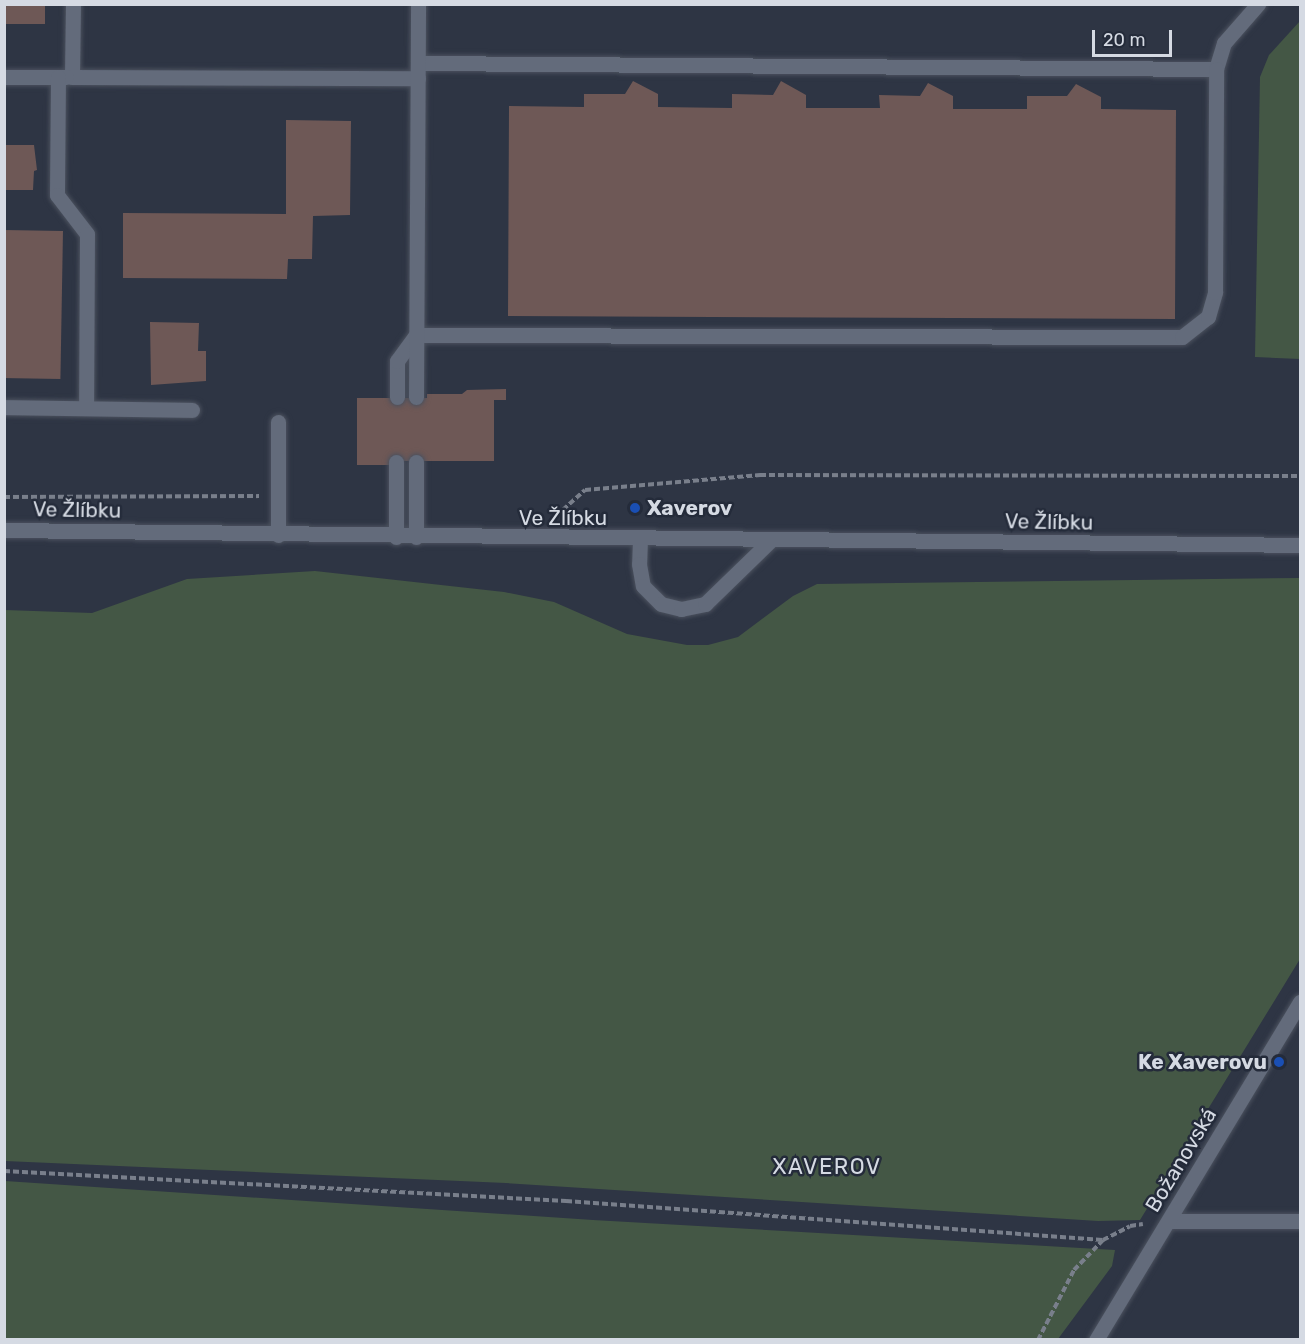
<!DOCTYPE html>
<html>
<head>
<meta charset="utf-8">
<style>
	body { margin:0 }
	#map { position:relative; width:1305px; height:1344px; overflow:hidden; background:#2e3544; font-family:Rubik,sans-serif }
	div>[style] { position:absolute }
	.green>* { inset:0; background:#445745 }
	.building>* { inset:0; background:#6e5856; transform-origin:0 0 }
	.path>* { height:4px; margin-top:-2px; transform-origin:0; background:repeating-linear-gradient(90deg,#797f8b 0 6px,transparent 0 9px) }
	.roads { filter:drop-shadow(0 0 2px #4b515e) drop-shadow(0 0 2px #4b515e) }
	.service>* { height:15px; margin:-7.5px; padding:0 7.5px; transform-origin:7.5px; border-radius:7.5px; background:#636b7b }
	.minor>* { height:15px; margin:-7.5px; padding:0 7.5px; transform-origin:7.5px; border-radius:7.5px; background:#636b7b }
	.tertiary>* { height:15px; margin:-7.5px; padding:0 7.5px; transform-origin:7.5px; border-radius:7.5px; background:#636b7b }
	.dots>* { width:16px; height:16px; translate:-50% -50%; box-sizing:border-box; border:3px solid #242b3a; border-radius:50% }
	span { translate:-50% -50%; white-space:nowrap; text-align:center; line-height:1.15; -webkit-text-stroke:5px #242b3a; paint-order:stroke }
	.poi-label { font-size:21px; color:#d5dae3; font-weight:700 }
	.left { translate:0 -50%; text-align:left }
	.right { translate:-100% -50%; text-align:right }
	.street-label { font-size:21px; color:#d5dae3 }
	.neighbourhood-label { font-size:22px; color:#d5dae3; letter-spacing:1.5px }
	.frame { position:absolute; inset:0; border:6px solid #d5dae3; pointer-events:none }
	.scale { position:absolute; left:1092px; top:30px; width:80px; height:27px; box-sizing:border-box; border:3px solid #d5dae3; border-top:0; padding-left:8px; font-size:18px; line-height:21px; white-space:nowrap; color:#d5dae3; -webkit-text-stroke:4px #242b3a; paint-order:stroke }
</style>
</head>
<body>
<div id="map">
	<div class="green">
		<div style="clip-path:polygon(1300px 21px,1300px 359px,1255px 357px,1260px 77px,1269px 55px)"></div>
		<div style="clip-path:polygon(315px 571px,504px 592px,554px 602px,627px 634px,687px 645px,708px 645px,738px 637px,793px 596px,817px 584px,1300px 578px,1300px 959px,1140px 1220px,1098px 1221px,506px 1183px,5px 1161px,5px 610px,92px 613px,187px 579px)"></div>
		<div style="clip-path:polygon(5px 1181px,593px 1220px,1115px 1250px,1112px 1266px,1058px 1339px,5px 1339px)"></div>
	</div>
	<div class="building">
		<div style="left:4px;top:4px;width:41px;height:20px"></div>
		<div style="clip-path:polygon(633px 81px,658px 94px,658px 107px,732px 108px,732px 94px,773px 95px,781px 81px,806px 95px,806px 108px,880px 108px,879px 95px,920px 96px,928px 83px,953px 96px,953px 109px,1027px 109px,1027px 96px,1067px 96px,1076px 84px,1101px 97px,1101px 109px,1176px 110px,1175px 319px,508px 316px,509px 106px,584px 107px,584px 94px,625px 94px)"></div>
		<div style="clip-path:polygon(286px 120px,351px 121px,350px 215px,313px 216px,312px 259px,288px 259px,287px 279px,123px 278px,123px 213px,286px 214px)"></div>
		<div style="clip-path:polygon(4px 145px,34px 145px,37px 170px,34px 171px,33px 190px,4px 190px)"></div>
		<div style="left:4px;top:230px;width:59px;height:148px;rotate:1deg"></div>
		<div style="clip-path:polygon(150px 322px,199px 323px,198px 351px,206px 351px,206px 381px,151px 385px)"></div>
		<div style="clip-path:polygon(506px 389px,506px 400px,494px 400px,494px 461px,390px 461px,390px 465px,357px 465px,357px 398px,427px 398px,427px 394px,462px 394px,467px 390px)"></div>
	</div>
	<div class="path">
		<div style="left:4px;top:497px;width:255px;rotate:-0.2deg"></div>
		<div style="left:556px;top:516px;width:39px;rotate:-42deg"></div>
		<div style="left:585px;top:490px;width:176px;rotate:-4.9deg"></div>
		<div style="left:760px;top:475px;width:540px;rotate:0.11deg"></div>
		<div style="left:4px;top:1171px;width:563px;rotate:3.06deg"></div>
		<div style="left:566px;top:1201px;width:538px;rotate:4.15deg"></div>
		<div style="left:1038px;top:1340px;width:79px;rotate:-62.8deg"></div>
		<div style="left:1074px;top:1270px;width:42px;rotate:-46deg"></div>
		<div style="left:1103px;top:1240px;width:30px;rotate:-27deg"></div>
		<div style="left:1130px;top:1226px;width:13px;rotate:-9deg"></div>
	</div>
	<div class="roads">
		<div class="service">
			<div style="left:73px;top:4px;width:73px;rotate:90.8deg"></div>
			<div style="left:72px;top:77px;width:346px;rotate:0.2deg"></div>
			<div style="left:418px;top:63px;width:798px;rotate:0.43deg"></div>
			<div style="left:1216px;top:69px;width:27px;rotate:-73deg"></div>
			<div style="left:1224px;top:43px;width:52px;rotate:-48.9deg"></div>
			<div style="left:4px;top:77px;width:62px"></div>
			<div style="left:58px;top:77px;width:118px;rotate:90.5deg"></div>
			<div style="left:57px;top:195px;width:49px;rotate:52.4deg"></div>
			<div style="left:87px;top:234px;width:174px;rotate:90.3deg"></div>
			<div style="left:416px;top:335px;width:766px;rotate:0.15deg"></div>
			<div style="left:1182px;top:337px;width:33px;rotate:-38deg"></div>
			<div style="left:1208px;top:317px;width:26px;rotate:-74deg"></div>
			<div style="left:1215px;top:292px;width:223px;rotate:-89.7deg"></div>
			<div style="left:397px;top:397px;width:36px;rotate:-90deg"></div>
			<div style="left:397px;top:361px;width:32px;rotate:-54deg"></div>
			<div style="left:416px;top:397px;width:393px;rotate:-89.7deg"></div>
			<div style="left:4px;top:407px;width:188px;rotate:0.9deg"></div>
			<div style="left:278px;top:422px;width:113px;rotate:90deg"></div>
			<div style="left:416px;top:462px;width:75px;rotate:90deg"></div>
			<div style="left:396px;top:537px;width:75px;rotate:-90deg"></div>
			<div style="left:640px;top:539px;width:25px;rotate:92deg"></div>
			<div style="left:639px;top:564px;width:22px;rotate:80deg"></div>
			<div style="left:643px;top:586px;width:25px;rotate:45deg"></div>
			<div style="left:661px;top:604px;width:21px;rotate:14deg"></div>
			<div style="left:681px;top:609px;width:25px;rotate:-12deg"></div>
			<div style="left:705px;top:604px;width:92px;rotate:-44.1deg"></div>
		</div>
		<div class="minor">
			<div style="left:1169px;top:1221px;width:131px"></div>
		</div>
		<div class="tertiary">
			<div style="left:4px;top:530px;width:1296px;rotate:0.66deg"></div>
			<div style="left:1096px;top:1340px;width:395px;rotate:-58.9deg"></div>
		</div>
	</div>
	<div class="dots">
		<div style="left:635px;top:508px;background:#1a4fb4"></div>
		<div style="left:1279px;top:1062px;background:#1a4fb4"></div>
	</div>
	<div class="poi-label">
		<span class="left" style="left:647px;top:508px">Xaverov</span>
		<span class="right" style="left:1267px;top:1062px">Ke Xaverovu</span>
	</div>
	<div class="street-label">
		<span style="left:77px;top:510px;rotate:1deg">Ve Žlíbku</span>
		<span style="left:563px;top:518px">Ve Žlíbku</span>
		<span style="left:1049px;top:522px;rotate:1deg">Ve Žlíbku</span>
		<span style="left:1181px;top:1160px;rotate:-59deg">Božanovská</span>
	</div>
	<div class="neighbourhood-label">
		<span style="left:827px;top:1167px">XAVEROV</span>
	</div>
	<div class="frame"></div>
	<div class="scale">20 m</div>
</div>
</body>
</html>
